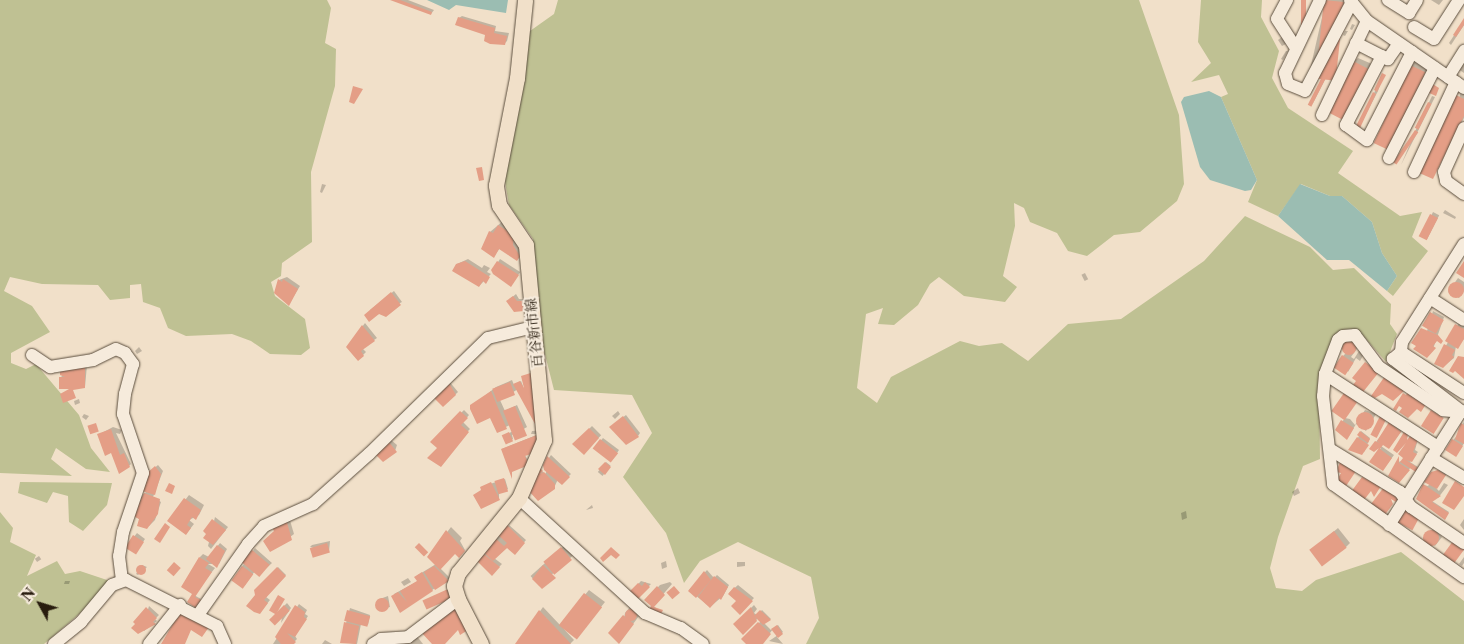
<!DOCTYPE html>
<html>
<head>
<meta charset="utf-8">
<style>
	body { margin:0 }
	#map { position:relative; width:1464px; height:644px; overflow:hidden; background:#f1e0c9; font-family:"Libre Caslon Text","Noto Serif JP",serif }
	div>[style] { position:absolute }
	.green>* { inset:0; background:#bfc193 }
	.water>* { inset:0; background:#9bbdb2 }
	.shadow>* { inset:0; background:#0003; transform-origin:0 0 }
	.building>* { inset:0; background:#e49e86; transform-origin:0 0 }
	.round { border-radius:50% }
	.roads { filter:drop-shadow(0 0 1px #5a4d3d) drop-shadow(0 0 1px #5a4d3d) }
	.minor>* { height:12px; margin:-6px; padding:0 6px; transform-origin:6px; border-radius:6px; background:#f6ebdc }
	.major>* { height:15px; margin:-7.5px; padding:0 7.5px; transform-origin:7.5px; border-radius:7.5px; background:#f1e0c9 }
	span { translate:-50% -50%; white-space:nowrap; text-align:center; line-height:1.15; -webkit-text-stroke:4px #f6ebdc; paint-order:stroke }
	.street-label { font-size:14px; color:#281c0e }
	.north { position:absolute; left:15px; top:579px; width:50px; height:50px; -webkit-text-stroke:4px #f6ebdc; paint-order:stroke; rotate:309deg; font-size:14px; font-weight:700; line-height:20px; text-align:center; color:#281c0e }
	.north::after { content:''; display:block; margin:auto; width:18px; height:22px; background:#281c0e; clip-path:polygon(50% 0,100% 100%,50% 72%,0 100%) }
</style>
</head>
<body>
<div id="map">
	<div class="green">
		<div style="clip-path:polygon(0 0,327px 0,331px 8px,325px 43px,336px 49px,335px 86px,311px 172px,312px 242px,282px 263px,281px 276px,271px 282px,275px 296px,305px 319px,310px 348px,301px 355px,270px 354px,251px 341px,232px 334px,186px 336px,168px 328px,160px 308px,143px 302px,141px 284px,130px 285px,130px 298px,110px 300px,98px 285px,42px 284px,10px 277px,4px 291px,32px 306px,50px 332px,11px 353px,11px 363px,26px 369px,36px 364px,79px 415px,91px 448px,110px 472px,86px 469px,56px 448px,51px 459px,72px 476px,0 473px)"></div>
		<div style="clip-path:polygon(558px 0,1139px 0,1179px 115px,1184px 184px,1177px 201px,1140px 232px,1114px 235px,1087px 256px,1068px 251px,1057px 233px,1030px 222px,1024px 208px,1014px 203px,1015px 226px,1003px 276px,1017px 287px,1005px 302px,964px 296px,939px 277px,930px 284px,918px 305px,894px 325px,878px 324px,883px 308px,866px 314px,857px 388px,877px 403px,891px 377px,960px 341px,979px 346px,1002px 343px,1028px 361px,1068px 324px,1121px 319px,1204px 261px,1245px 216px,1310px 247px,1333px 270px,1354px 268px,1391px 304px,1390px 324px,1397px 334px,1386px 362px,1365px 338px,1343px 336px,1319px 389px,1320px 459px,1303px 466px,1278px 537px,1270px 568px,1276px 588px,1302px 591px,1316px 580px,1401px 552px,1464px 601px,1464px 644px,806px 644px,819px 618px,811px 577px,738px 542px,700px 561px,684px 583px,666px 533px,623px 477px,652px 433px,632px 395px,554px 390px,536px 319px,533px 239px,509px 205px,504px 176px,530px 31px,554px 14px)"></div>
		<div style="clip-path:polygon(1201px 0,1262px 0,1261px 17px,1279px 51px,1272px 78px,1288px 108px,1353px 151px,1338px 173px,1400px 216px,1422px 212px,1412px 237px,1428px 251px,1393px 296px,1387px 291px,1397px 276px,1382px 253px,1372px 222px,1342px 196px,1330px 196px,1301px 184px,1278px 216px,1248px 202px,1257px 180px,1221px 97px,1228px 94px,1219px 75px,1191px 82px,1211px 63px,1198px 42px)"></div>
		<div style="clip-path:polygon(20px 482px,112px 483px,107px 505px,83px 531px,69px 522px,68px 496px,53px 492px,47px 503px,18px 493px)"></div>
		<div style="clip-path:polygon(0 512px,13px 528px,10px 542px,36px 555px,27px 576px,57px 561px,65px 574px,80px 571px,110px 581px,85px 609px,44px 644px,0 644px)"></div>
	</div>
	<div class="water">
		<div style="clip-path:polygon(427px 0,508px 0,506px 13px,456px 5px,449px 10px)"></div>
		<div style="clip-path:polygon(1209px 91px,1221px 97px,1257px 180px,1251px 190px,1245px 191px,1210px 180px,1200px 167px,1181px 102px,1184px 97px)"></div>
		<div style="clip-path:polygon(1300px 184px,1330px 196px,1342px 196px,1372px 222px,1382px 253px,1397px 276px,1387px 291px,1349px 260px,1327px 260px,1278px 216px)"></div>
	</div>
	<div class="shadow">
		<div style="clip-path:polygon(393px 0,408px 0,434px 10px,431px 14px)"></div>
		<div style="clip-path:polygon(1326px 0,1346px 0,1309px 74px)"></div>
		<div style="clip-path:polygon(1431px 0,1443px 0,1439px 5px)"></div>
		<div style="clip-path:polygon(462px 16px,496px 26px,495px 31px,509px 33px,507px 41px,505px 43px,459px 18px)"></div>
		<div style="clip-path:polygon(1464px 20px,1464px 25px,1451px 45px,1449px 43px)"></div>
		<div style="clip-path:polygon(1352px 24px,1355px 25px,1352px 30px,1350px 29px)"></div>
		<div style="clip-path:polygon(1345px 31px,1348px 31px,1345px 36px,1343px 35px)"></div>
		<div style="clip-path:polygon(1282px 37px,1286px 44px,1282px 46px,1278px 40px)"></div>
		<div style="clip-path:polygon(1286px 51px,1288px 51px,1283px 60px,1281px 59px)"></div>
		<div style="clip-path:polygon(1358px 58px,1372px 64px,1348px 115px,1354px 61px)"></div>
		<div style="clip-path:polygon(1332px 59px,1330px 70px,1312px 105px,1327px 68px)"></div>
		<div style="clip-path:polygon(1464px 60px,1464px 73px,1458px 69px)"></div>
		<div style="clip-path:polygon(1415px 62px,1428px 68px,1391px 144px,1411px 66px)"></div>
		<div style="clip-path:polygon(1384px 73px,1378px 91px,1360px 126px,1374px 93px)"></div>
		<div style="clip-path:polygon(1461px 92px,1464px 94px,1464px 118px,1432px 178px)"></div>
		<div style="clip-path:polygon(1432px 96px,1435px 97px,1401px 165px,1417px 127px)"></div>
		<div style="clip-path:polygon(322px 184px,326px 185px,322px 193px,320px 192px)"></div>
		<div style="clip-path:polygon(1445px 210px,1456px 217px,1455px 219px,1443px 213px)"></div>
		<div style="left:1433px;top:212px;width:7px;height:27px;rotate:27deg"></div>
		<div style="clip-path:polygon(503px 221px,524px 252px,517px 260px,500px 248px,494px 256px,482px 248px,490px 232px)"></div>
		<div style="clip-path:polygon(468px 259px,482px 268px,484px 265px,490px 268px,487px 272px,491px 274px,479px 286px,457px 264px)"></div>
		<div style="left:500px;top:259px;width:24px;height:13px;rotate:33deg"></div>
		<div style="left:1085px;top:273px;width:7px;height:4px;rotate:63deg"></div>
		<div style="clip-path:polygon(287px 277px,300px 286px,289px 304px,279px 280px)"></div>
		<div style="clip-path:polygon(1458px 278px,1464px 282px,1464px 291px,1459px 298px,1448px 292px)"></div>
		<div style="clip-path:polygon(394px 291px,402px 302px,371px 318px,370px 310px)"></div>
		<div style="clip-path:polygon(516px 294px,519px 299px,527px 299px,524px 310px,510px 299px)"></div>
		<div style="clip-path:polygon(1433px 311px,1444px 317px,1432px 352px,1427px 331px)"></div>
		<div style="clip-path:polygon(365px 323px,377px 338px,362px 348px,366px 352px,358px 360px,347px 347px)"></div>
		<div style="clip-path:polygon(1459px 323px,1464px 326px,1464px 339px,1456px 346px,1454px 358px,1444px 366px,1436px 363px)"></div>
		<div style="clip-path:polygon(1349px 338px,1359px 346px,1351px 357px,1354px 359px,1359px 351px,1364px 354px,1360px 361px,1356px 358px,1348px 372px,1343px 356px,1347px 352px,1341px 348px)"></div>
		<div style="clip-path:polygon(139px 347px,142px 351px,137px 354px,135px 351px)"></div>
		<div style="clip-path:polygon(87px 365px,85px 387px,61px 377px,63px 375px)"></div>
		<div style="clip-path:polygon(512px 380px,514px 385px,521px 381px,523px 386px,500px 400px,505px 411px,517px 405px,527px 427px,517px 433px,527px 434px,517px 439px,514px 434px,512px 435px,513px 439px,507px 443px,504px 436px,513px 431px,510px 425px,497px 431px,491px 416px,478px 422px,472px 406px,496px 387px)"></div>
		<div style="clip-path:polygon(449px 381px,458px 392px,443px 406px)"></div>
		<div style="clip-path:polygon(79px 399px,80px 403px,75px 405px,74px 401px)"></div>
		<div style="clip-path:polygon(464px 410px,469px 415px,463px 422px,470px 429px,455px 444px,438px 448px,432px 442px)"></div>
		<div style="clip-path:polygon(1365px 410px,1376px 414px,1366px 431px,1356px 424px,1349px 436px,1336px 430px,1345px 418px,1350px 419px,1355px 425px)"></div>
		<div style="clip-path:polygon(618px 411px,620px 414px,615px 419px,612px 416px)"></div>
		<div style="clip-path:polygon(84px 414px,89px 416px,86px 420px,82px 417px)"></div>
		<div style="clip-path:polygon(626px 415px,640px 433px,638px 436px,613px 425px)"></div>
		<div style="clip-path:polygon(1464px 422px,1464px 443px,1458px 453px,1453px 440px,1461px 432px,1458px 430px)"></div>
		<div style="clip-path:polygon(1390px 423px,1403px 429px,1391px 445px,1383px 443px,1381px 446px,1394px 455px,1385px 467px,1371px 461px,1381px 448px,1371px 449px)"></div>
		<div style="left:592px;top:426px;width:13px;height:25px;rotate:45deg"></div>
		<div style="clip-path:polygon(113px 427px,122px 430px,120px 434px,116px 433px,131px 464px,129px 466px,98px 435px)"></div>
		<div style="clip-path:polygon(546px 430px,525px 455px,527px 459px,529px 457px,525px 466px,502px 449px,539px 434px,531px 434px,532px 431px)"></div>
		<div style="clip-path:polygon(1361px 431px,1370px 438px,1364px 452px,1358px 438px)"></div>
		<div style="clip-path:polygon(1419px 436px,1415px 450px,1418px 452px,1410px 462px,1418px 467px,1416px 470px,1411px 467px,1401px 479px,1398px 462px,1402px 461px)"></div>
		<div style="clip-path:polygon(603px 438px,619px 450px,613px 459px,594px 448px)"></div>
		<div style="clip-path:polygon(391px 440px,397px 445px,394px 454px,377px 455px)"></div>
		<div style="clip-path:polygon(551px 455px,571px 474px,562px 483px,558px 479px,554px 488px,530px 490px,542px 471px,545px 474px,547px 471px,544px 465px)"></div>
		<div style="left:606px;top:462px;width:6px;height:13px;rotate:39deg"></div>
		<div style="clip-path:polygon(158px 465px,163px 471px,153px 497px,161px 502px,155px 520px,149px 526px,139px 525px,140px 520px,134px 515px,140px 498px,147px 491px,151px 471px)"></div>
		<div style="clip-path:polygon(1441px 468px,1448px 472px,1436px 488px,1439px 491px,1444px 483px,1448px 485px,1438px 498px,1435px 496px,1432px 501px,1449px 512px,1445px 518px,1418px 498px,1424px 485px,1428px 486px)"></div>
		<div style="clip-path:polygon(505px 479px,508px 489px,499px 493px,499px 499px,481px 487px)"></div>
		<div style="clip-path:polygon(1298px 488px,1300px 493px,1294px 496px,1292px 492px)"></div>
		<div style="clip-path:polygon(189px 495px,204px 505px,199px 515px,189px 520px,194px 524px,186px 534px,169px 521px)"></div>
		<div style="clip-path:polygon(592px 505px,593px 508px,586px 510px)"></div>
		<div style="clip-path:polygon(1186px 511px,1187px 518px,1182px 520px,1181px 513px)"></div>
		<div style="clip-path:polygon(215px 517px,228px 527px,211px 549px,208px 546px)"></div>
		<div style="clip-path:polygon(289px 517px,294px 534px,273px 550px)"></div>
		<div style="clip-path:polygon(1464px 519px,1464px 530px,1460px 525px)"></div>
		<div style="clip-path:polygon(509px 525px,526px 540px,515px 553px,508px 547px,494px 558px,502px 564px,492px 574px,476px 559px)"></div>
		<div style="clip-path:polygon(451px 527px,462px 538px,460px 541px,465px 550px,460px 556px,456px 551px,440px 568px,450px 578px,401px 611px,394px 594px,418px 581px,418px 575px,436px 564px,428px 557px)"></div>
		<div style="clip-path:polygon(1338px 528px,1350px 543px,1346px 547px,1315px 547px)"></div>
		<div style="clip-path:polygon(1434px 528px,1442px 537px,1435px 546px,1423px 538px)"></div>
		<div style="clip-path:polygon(137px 533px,145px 539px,137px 551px,126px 547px)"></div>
		<div style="clip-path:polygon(330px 541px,329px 552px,310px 547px,312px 545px)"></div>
		<div style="clip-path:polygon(220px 543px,227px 549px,219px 564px,208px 564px,215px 568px,194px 595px,201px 599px,196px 606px,193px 596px,200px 557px,203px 554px,209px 557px)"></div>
		<div style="left:564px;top:546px;width:13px;height:45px;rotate:48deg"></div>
		<div style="clip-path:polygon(255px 548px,272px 563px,259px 575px,255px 571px,245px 585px,233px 580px)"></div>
		<div style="left:39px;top:556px;width:4px;height:5px;rotate:56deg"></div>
		<div style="clip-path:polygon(1464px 557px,1464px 563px,1462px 566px,1459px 564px)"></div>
		<div style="clip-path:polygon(666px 561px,667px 567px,662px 569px,661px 563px)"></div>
		<div style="clip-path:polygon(737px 562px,745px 562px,745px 566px,737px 567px)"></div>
		<div style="clip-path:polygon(142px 565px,147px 567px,138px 575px,136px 574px)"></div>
		<div style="clip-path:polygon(278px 567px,286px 575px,266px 597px,270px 600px,262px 610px,256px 591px)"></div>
		<div style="clip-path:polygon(707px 570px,714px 578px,717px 575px,729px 585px,723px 596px,710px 607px,689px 590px)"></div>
		<div style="clip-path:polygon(408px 578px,411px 582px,404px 586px,401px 582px)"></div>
		<div style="clip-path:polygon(65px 581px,70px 581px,69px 584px,64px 584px)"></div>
		<div style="clip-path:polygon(641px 581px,651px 584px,637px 598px,631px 592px)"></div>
		<div style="clip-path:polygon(670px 582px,672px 584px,653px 606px,662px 612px,650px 609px,653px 605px,646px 600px,660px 585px)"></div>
		<div style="clip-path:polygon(738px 585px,754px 598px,740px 613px,737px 601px,729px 593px)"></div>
		<div style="clip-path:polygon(evenodd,589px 590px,605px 602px,580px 633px,563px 628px,574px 640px,570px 644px,517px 644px,543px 607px,560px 625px,589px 590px,547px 618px,544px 629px,529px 640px,547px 618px)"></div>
		<div style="clip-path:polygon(388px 596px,390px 607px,377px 610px,377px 600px)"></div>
		<div style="clip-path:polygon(287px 603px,291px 608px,281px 623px,284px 606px)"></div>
		<div style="clip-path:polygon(299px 604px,307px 610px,305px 614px,308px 616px,295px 636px,297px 639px,292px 644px,273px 644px)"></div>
		<div style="clip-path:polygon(754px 605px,757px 609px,754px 613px,757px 615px,762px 610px,771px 619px,764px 623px,771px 630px,778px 625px,783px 632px,777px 637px,783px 644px,769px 641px,778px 635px,773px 629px,764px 641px,756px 644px,748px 644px,743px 639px,761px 621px,758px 618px,743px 633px,735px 624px)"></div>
		<div style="clip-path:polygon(149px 606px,159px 615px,155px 619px,157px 621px,144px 631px,142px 629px)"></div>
		<div style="clip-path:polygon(630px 607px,639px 616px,619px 643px,625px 613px)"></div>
		<div style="clip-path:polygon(350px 608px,370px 615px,368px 625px,361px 624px,357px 644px,341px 642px)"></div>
		<div style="clip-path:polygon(416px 635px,423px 644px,404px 644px)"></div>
		<div style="clip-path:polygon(325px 640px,332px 644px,322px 644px)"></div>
	</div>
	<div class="building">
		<div style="clip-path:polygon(390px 0,400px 0,432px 12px,431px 15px)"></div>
		<div style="left:1301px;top:0;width:5px;height:31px"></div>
		<div style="left:1324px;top:0;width:20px;height:79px;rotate:6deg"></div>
		<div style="clip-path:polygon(458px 17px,495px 28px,494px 33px,507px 36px,505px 45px,490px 44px,484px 41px,485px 35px,455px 25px)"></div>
		<div style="clip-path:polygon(1464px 18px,1464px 25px,1456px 37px,1453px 35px)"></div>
		<div style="left:1353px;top:61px;width:18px;height:57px;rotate:27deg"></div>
		<div style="left:1410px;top:65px;width:17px;height:86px;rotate:25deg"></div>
		<div style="left:1325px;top:71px;width:4px;height:38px;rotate:27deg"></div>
		<div style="clip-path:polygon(1382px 73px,1386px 75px,1377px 92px,1374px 90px)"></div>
		<div style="clip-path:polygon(1431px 83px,1439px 88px,1436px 96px,1427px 92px)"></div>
		<div style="clip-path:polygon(353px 86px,363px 89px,354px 104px,349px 102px)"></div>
		<div style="clip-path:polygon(1373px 92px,1376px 94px,1360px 128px,1356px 126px)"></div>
		<div style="clip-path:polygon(1456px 95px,1464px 99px,1464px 116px,1433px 179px,1417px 172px)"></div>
		<div style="left:1428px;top:102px;width:4px;height:29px;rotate:27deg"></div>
		<div style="left:1415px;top:130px;width:4px;height:39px;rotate:34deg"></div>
		<div style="clip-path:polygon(482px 167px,484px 180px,479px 181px,476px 168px)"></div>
		<div style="left:1430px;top:214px;width:9px;height:25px;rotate:27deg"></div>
		<div style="clip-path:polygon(498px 225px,514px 235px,513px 245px,520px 256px,517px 261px,499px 249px,494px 258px,481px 249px,489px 231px,493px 233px)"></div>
		<div style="clip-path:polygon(465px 261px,490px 277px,486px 284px,483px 281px,479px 287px,452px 271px,456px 264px)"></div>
		<div style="clip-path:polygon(497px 261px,519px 275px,511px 287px,493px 274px,491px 270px)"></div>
		<div style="clip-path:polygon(1464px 261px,1464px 278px,1456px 273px)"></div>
		<div style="clip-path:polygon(278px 279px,282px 282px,283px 279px,298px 289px,289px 306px,274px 293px)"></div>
		<div class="round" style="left:1448px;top:282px;width:16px;height:16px"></div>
		<div style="clip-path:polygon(391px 292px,401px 305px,386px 317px,379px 314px,369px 322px,364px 315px)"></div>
		<div style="clip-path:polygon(513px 296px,517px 301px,525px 301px,524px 311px,514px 312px,506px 301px)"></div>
		<div style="left:1430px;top:312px;width:16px;height:16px;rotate:30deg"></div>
		<div style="clip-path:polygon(1455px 324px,1464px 329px,1464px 339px,1458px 349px,1445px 341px)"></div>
		<div style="clip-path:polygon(362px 325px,375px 341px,361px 351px,364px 356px,358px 361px,346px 347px)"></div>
		<div style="clip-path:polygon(1421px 328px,1438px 335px,1443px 341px,1441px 344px,1437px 341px,1433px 346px,1436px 348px,1427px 358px,1413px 349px,1416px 346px,1411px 343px)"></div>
		<div class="round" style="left:1342px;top:341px;width:14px;height:14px"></div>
		<div style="clip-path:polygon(1444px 344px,1455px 350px,1452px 355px,1454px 357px,1443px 368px,1434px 364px)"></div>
		<div style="left:1342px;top:355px;width:14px;height:15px;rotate:34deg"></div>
		<div style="clip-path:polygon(1458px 356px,1464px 357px,1464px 379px,1455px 371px,1453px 373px,1449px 371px)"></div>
		<div style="clip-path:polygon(1365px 362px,1379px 372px,1363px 392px,1353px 385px,1356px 381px,1352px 378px)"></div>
		<div style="clip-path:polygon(85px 367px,85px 388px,73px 390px,76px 398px,63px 403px,60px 394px,69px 389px,59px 389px,59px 377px,65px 377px,60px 375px,60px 370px)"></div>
		<div style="clip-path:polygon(537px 371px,535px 424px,513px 384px,520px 381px,524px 388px,521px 376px)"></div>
		<div style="clip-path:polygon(1385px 376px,1404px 391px,1393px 401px,1382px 394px,1375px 398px,1371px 396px)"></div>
		<div style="left:510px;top:382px;width:14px;height:19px;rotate:69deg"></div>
		<div style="clip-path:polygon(449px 383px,456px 395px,443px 407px,432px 396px)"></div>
		<div style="clip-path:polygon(491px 391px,507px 429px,497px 433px,490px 418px,477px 424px,470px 409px,470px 405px)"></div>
		<div style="clip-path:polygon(1408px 392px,1426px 404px,1421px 412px,1417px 409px,1408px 418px,1399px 412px,1402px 408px,1399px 406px,1396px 411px,1393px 409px,1403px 393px,1406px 395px)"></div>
		<div style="left:1344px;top:393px;width:16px;height:22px;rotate:35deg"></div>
		<div style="left:515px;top:406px;width:32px;height:13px;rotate:68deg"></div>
		<div style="left:1431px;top:410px;width:15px;height:19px;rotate:32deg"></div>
		<div style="clip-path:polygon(460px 411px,468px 418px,461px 425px,469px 432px,441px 467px,427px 458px,437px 448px,430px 442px)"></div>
		<div class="round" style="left:1356px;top:412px;width:18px;height:18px"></div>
		<div style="clip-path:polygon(623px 416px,639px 437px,626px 445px,609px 427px)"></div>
		<div style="left:1380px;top:416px;width:7px;height:21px;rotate:27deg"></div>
		<div style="clip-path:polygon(1341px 420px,1354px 428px,1347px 440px,1335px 430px)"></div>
		<div style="clip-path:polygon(1389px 422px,1401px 432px,1389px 449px,1383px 445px,1380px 449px,1392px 458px,1383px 471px,1369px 462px,1379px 448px,1374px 452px,1369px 449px,1375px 441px,1380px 443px,1377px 441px)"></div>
		<div style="left:96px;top:423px;width:9px;height:9px;rotate:72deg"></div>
		<div style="clip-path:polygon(1461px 423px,1464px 425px,1464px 444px,1455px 439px)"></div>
		<div style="clip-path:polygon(589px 428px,599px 438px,584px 455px,572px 444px)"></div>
		<div style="clip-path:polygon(111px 429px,120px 455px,124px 453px,130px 467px,119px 474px,111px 453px,105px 456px,97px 434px)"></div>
		<div style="clip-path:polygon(1360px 431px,1370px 439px,1368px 443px,1357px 435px)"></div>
		<div style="left:509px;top:432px;width:10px;height:8px;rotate:66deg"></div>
		<div style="clip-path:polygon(1404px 432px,1408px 434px,1407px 440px,1411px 435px,1418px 439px,1413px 452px,1417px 454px,1412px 462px,1406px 460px,1418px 468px,1416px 472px,1400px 462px,1403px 458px,1398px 454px,1406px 443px,1397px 453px,1393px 450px)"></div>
		<div style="clip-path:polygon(537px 435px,537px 452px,525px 456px,529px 465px,512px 472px,512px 479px,501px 449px)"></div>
		<div style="clip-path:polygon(1357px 437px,1369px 445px,1362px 455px,1348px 450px)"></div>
		<div style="left:600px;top:439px;width:23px;height:12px;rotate:38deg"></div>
		<div style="left:1452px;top:439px;width:13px;height:13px;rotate:32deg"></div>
		<div style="clip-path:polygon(388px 441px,397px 452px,383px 462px,376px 455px)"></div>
		<div style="clip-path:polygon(547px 456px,570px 477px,562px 485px,544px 470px,543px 465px)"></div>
		<div style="clip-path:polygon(1399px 456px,1399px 463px,1410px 470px,1399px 483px,1388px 476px)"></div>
		<div style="clip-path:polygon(605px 462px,611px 467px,605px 475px,598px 469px)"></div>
		<div style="clip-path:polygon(1340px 462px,1356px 471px,1346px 486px,1337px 480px,1341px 473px,1336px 472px)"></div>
		<div style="clip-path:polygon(155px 466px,161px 474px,155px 495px,142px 491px,147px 473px)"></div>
		<div style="clip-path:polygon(540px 468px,543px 471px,540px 474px,544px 472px,555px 484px,555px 489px,538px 501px,528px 490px)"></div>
		<div style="clip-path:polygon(1438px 470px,1446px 475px,1437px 489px,1424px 482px,1431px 472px)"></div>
		<div style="clip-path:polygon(1362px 477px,1381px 486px,1374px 497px,1371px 491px,1364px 500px,1351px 492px)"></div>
		<div style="left:504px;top:478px;width:14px;height:10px;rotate:73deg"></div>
		<div style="clip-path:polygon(1455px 481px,1464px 487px,1464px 496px,1454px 510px,1442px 503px)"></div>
		<div style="clip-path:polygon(491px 482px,500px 500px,481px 509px,473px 495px,481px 490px,480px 487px)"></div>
		<div style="clip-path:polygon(169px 483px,175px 486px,172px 494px,165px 491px)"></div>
		<div style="clip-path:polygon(1423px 484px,1441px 496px,1432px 502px,1449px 513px,1445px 520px,1416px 499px)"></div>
		<div style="clip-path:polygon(1384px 487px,1399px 496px,1396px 502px,1391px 499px,1393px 504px,1384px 516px,1371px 504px)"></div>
		<div style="clip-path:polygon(144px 493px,160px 499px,158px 514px,147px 529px,137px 526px,139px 519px,133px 516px)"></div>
		<div style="clip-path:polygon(184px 498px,201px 510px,196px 520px,192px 517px,187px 525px,191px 528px,186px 535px,167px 521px)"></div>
		<div style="left:1404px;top:510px;width:17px;height:14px;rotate:28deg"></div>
		<div style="clip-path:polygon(212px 519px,226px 530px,213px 545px,203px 538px,206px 534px,203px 531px)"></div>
		<div style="clip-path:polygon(286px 519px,292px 540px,270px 552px,263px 541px,274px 531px,272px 528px)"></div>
		<div style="clip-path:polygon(165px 523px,170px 527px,160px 543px,154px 539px)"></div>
		<div style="clip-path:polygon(507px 525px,525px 543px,515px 555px,507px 548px,493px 561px,482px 551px,495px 538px,504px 546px,507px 543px,498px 535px)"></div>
		<div style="clip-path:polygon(446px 530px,465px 551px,459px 558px,455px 554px,440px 570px,427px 557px)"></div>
		<div class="round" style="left:1423px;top:530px;width:16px;height:16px"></div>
		<div style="left:1334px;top:531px;width:21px;height:31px;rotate:53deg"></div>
		<div style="left:133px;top:535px;width:13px;height:15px;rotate:32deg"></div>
		<div style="left:1453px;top:541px;width:14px;height:17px;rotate:36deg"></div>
		<div style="left:327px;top:543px;width:10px;height:18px;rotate:73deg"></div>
		<div style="left:419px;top:543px;width:13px;height:6px;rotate:45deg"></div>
		<div style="clip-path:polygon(217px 545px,225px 551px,217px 568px,206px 559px)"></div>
		<div style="left:561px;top:547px;width:17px;height:23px;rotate:50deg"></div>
		<div style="clip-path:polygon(611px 547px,620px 555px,616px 559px,611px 555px,603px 562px,600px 558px)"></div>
		<div style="left:252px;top:550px;width:23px;height:16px;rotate:40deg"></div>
		<div style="clip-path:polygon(481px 552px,500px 567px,492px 576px,475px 559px)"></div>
		<div style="clip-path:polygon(199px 557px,209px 563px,205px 568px,212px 572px,195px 597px,201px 600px,196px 608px,187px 602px,192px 594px,181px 587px)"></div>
		<div style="left:174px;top:562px;width:9px;height:11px;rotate:41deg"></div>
		<div class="round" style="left:136px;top:565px;width:10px;height:10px"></div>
		<div style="clip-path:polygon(543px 565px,556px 578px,542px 589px,532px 579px)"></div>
		<div style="left:242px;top:566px;width:14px;height:18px;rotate:36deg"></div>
		<div style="clip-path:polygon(434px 566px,449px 581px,435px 590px,424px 572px)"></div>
		<div style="clip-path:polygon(277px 567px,286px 576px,264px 600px,268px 603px,260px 614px,254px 612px,246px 606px,255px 595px,254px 590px)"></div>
		<div style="clip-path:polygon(704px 571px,711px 580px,696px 598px,688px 591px)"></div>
		<div style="clip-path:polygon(422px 572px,433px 591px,400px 613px,391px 596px,398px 592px,407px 602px,400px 591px,417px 581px,414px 577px)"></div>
		<div style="clip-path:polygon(714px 576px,728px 587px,721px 600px,719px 598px,710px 608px,698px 597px)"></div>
		<div style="clip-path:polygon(645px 582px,650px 587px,637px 600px,629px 592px,638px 583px,642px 586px)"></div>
		<div style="clip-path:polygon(657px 586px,665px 595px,654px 607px,663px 610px,661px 614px,649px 610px,651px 606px,644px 600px)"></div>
		<div style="left:674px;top:586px;width:9px;height:10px;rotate:49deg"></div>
		<div style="clip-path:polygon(734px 587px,753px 601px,740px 615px,731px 606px,736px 601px,728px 594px)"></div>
		<div style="left:448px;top:589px;width:10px;height:28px;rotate:66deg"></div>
		<div style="left:584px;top:593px;width:23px;height:41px;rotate:38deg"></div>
		<div style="left:278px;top:595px;width:8px;height:18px;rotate:30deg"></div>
		<div class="round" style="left:375px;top:598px;width:14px;height:14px"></div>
		<div style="left:284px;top:605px;width:8px;height:21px;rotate:45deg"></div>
		<div style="clip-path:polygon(295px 605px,305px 612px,304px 617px,307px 619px,295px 637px,287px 633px,296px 642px,294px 644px,281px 644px,275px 637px)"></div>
		<div style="clip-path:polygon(453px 605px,468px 630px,460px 635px,458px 630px,445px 644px,432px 644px,421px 632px)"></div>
		<div style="clip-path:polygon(146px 607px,157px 618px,153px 622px,156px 624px,138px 634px,131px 628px,135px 624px,133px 622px)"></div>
		<div style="clip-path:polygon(751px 607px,757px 621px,743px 635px,733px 624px)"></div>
		<div class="round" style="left:625px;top:609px;width:12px;height:12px"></div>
		<div style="clip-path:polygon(182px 609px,209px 627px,202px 637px,191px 630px,185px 644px,161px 644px)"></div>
		<div style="left:347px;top:610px;width:24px;height:11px;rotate:15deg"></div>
		<div style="clip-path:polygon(539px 610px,571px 644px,515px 644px)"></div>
		<div style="clip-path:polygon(760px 610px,771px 620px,763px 625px,754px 616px)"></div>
		<div style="clip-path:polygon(623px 615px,634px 624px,619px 644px,608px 633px)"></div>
		<div style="clip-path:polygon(344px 622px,359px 626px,356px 644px,340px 643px)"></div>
		<div style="clip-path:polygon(758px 622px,771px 634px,763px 644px,746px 644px,741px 639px)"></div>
		<div style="clip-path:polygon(777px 625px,783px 634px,778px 638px,771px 629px)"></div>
	</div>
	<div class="roads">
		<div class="minor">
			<div style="left:1287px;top:0;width:21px;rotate:118deg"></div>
			<div style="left:1277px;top:19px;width:35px;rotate:57deg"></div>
			<div style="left:1320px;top:0;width:81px;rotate:115.6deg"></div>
			<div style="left:1285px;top:73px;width:11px;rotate:75deg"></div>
			<div style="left:1288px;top:84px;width:18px;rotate:22deg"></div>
			<div style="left:1305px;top:91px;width:101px;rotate:-62.2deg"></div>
			<div style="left:1350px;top:0;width:27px;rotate:51deg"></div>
			<div style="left:1367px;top:21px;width:118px;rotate:34.6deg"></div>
			<div style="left:1388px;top:0;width:25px;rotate:32deg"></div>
			<div style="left:1409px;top:13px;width:15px;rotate:-58deg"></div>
			<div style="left:1414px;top:27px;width:23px;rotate:31deg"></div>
			<div style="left:1434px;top:39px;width:46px;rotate:-57.3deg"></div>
			<div style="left:1356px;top:43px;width:36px;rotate:27deg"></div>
			<div style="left:1388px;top:59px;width:19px;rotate:-55deg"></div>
			<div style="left:1382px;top:56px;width:78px;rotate:117.6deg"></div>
			<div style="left:1346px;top:125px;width:26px;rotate:36deg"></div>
			<div style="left:1367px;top:140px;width:99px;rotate:-62.9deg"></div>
			<div style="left:1448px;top:77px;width:31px;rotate:-58deg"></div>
			<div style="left:1322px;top:115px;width:104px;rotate:-64.4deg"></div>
			<div style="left:1464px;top:128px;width:48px;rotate:114.4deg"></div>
			<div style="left:1444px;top:172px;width:9px;rotate:77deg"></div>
			<div style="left:1446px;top:181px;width:22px;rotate:36deg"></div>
			<div style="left:1389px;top:158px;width:101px;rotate:-62.9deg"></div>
			<div style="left:1414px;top:172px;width:99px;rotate:-65deg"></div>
			<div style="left:1464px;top:244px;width:116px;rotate:122.3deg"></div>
			<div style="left:1402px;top:342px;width:10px;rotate:96deg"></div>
			<div style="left:1401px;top:352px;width:75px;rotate:33.1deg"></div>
			<div style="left:1430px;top:298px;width:40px;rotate:32.9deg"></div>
			<div style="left:32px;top:355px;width:22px;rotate:34deg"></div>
			<div style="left:50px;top:367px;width:44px;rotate:-9.2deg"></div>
			<div style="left:93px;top:360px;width:25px;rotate:-26deg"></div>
			<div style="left:116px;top:349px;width:10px;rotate:24deg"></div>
			<div style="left:125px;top:353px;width:14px;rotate:54deg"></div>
			<div style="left:133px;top:364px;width:31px;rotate:105deg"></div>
			<div style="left:125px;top:394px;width:20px;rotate:96deg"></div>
			<div style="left:123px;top:414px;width:62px;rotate:71.3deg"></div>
			<div style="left:143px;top:473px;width:62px;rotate:108.7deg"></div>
			<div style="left:123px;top:532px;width:24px;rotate:99deg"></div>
			<div style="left:119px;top:556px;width:25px;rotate:83deg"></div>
			<div style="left:1325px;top:374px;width:135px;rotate:32.9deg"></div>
			<div style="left:1464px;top:412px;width:21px;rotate:-175deg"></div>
			<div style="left:1443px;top:410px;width:77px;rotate:-146.1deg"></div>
			<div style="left:1379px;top:367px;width:40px;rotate:-127deg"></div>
			<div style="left:1355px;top:335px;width:12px;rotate:175deg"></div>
			<div style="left:1343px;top:336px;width:6px;rotate:141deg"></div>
			<div style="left:1338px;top:340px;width:36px;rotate:111deg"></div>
			<div style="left:1325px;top:374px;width:22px;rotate:95deg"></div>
			<div style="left:1323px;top:396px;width:89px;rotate:83.5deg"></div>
			<div style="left:1333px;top:484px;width:161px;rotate:35.4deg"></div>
			<div style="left:1331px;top:450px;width:81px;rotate:31.3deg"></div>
			<div style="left:1400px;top:492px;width:19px;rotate:54deg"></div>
			<div style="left:1411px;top:507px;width:64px;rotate:34.2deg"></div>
			<div style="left:1431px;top:458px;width:39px;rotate:31deg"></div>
			<div style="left:519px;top:498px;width:171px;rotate:42.4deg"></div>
			<div style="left:645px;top:613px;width:39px;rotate:23deg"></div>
			<div style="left:681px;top:628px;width:27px;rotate:36deg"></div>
			<div style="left:1389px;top:525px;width:135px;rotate:-57.7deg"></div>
			<div style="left:1461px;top:411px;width:86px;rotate:-142.6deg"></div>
			<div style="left:1393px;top:359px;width:11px;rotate:-41deg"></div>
			<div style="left:198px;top:615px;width:87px;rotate:-54.8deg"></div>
			<div style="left:248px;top:544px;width:24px;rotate:-48deg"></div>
			<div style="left:264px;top:526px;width:54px;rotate:-24.2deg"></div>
			<div style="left:313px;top:504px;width:75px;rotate:-41.8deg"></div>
			<div style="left:369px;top:454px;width:166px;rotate:-44.3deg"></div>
			<div style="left:488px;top:338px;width:46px;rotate:-13.7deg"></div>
			<div style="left:54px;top:644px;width:35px;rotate:-39deg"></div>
			<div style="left:81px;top:622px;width:48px;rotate:-50deg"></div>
			<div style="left:112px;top:585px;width:15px;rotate:-20deg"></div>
			<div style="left:126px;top:580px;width:102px;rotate:26.8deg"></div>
			<div style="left:217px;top:626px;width:20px;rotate:66deg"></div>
			<div style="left:149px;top:644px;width:50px;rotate:-51.5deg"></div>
			<div style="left:373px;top:644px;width:9px;rotate:-32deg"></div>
			<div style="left:381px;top:639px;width:27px;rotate:-4deg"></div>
			<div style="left:408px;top:637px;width:63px;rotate:-37.2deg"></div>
		</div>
		<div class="major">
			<div style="left:481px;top:644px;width:51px;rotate:-117.1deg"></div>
			<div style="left:458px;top:599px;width:14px;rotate:-107deg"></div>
			<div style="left:454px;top:586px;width:14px;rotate:-73deg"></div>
			<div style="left:458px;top:573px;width:97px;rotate:-50.9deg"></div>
			<div style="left:519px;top:498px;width:63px;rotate:-66.7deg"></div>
			<div style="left:544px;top:440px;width:196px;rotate:-95.3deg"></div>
			<div style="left:526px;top:245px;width:48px;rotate:-124deg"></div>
			<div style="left:499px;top:205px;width:20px;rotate:-99deg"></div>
			<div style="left:496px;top:185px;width:109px;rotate:-78.9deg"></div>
			<div style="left:517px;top:78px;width:78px;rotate:-84.1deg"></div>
		</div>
	</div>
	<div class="street-label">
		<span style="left:534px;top:333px;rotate:-96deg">百谷新市線</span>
	</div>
	<div class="north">N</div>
</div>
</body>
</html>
